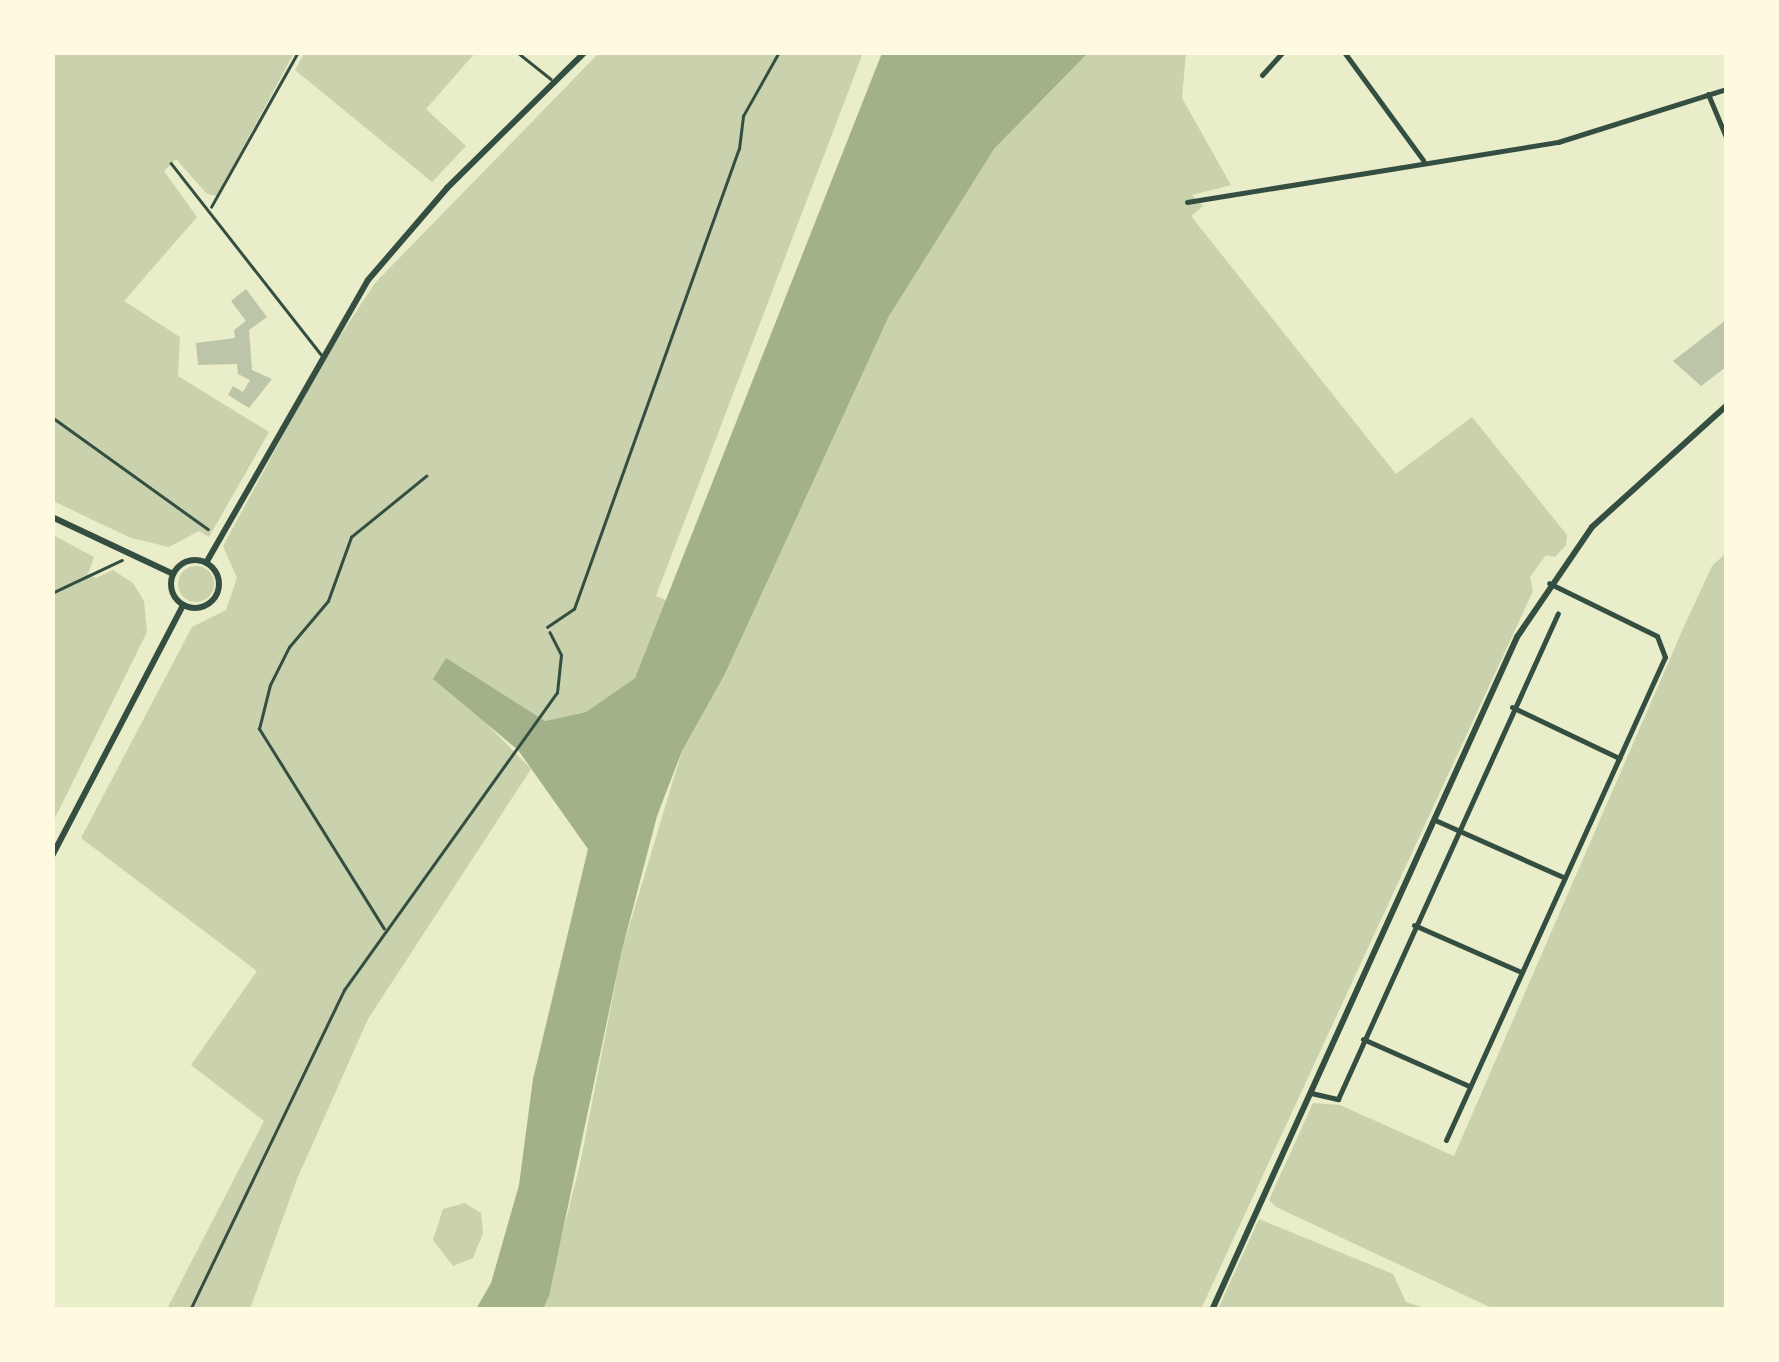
<!DOCTYPE html>
<html>
<head>
<meta charset="utf-8">
<style>
	body { margin:0 }
	#map { position:relative; width:1779px; height:1362px; overflow:hidden; background:#e9edc9; font-family:Inter,sans-serif }
	div>[style] { position:absolute }
	.green>* { inset:0; background:#cad2ad }
	.round { border-radius:50% }
	.water>* { inset:0; background:#a3b18a }
	.building>* { inset:0; background:#bcc5a7 }
	.path>* { height:2.5px; margin:-1.25px; padding:0 1.25px; transform-origin:1.25px; border-radius:1.25px; background:#344e41 }
	.service>* { height:2.5px; margin:-1.25px; padding:0 1.25px; transform-origin:1.25px; border-radius:1.25px; background:#344e41 }
	.minor>* { height:5px; margin:-2.5px; padding:0 2.5px; transform-origin:2.5px; border-radius:2.5px; background:#344e41 }
	.secondary>* { height:6px; margin:-3px; padding:0 3px; transform-origin:3px; border-radius:3px; background:#344e41 }
	.secondary>.ring { margin:-3px; padding:0; box-sizing:content-box; background:none; border:6px solid #344e41; border-radius:50% }
	span { translate:-50% -50%; white-space:nowrap; text-align:center; line-height:1.15; -webkit-text-stroke:8px #fefae0; paint-order:stroke }
	.frame { position:absolute; inset:0; border:55px solid #fefae0; pointer-events:none }
</style>
</head>
<body>
<div id="map">
	<div class="green">
		<div style="clip-path:polygon(305px 52px,475px 53px,426px 109px,466px 146px,432px 182px,295px 70px)"></div>
		<div style="clip-path:polygon(53px 53px,294px 53px,217px 196px,207px 194px,176px 159px,164px 171px,197px 217px,124px 301px,180px 337px,178px 376px,269px 432px,209px 537px,199px 531px,169px 547px,131px 538px,53px 501px)"></div>
		<div style="clip-path:polygon(599px 53px,863px 53px,656px 596px,668px 601px,635px 678px,586px 712px,545px 721px,501px 698px,483px 720px,531px 769px,368px 1019px,297px 1179px,250px 1309px,167px 1309px,264px 1121px,191px 1065px,257px 971px,81px 838px,192px 627px,226px 610px,237px 578px,223px 546px,323px 362px,375px 283px)"></div>
		<div style="clip-path:polygon(1088px 53px,1186px 53px,1182px 98px,1231px 185px,1192px 195px,1203px 206px,1191px 216px,1396px 474px,1472px 417px,1567px 535px,1566px 545px,1555px 557px,1546px 555px,1530px 577px,1533px 591px,1201px 1309px,543px 1310px,580px 1164px,622px 950px,682px 751px,725px 674px,889px 316px,952px 208px,994px 149px)"></div>
		<div style="clip-path:polygon(53px 535px,94px 557px,88px 574px,96px 578px,113px 570px,133px 583px,144px 601px,147px 632px,53px 822px)"></div>
		<div style="clip-path:polygon(1726px 553px,1726px 1309px,1494px 1309px,1276px 1207px,1269px 1200px,1313px 1103px,1340px 1105px,1454px 1156px,1682px 631px,1712px 566px)"></div>
		<div class="round" style="left:178px;top:566px;width:36px;height:36px"></div>
		<div style="clip-path:polygon(465px 1203px,481px 1213px,483px 1233px,473px 1258px,453px 1266px,433px 1240px,443px 1209px)"></div>
		<div style="clip-path:polygon(1259px 1219px,1393px 1274px,1406px 1302px,1428px 1309px,1218px 1309px)"></div>
	</div>
	<div class="water">
		<div style="clip-path:polygon(882px 53px,1088px 53px,994px 149px,889px 316px,725px 674px,682px 751px,657px 816px,622px 950px,549px 1296px,543px 1309px,476px 1309px,491px 1283px,519px 1185px,533px 1079px,588px 849px,518px 750px,433px 679px,446px 658px,545px 721px,586px 712px,635px 678px)"></div>
	</div>
	<div class="building">
		<div style="clip-path:polygon(246px 289px,267px 317px,249px 330px,252px 370px,272px 379px,249px 408px,228px 395px,233px 386px,243px 392px,250px 380px,238px 374px,237px 364px,198px 365px,196px 343px,235px 338px,234px 330px,246px 321px,231px 301px)"></div>
		<div style="clip-path:polygon(1726px 320px,1726px 367px,1701px 386px,1673px 361px)"></div>
	</div>
	<div class="path">
		<div style="left:211px;top:207px;width:178px;rotate:-60.7deg"></div>
		<div style="left:52px;top:417px;width:192px;rotate:35.7deg"></div>
		<div style="left:52px;top:593px;width:77px;rotate:-25.2deg"></div>
		<div style="left:384px;top:929px;width:236px;rotate:-122deg"></div>
		<div style="left:259px;top:729px;width:45px;rotate:-76deg"></div>
		<div style="left:270px;top:685px;width:42px;rotate:-63.4deg"></div>
		<div style="left:289px;top:647px;width:60px;rotate:-49.7deg"></div>
		<div style="left:328px;top:601px;width:68px;rotate:-70.2deg"></div>
		<div style="left:351px;top:537px;width:97px;rotate:-39.1deg"></div>
		<div style="left:190px;top:1310px;width:355px;rotate:-64.3deg"></div>
		<div style="left:344px;top:990px;width:365px;rotate:-54.4deg"></div>
		<div style="left:557px;top:693px;width:38px;rotate:-84deg"></div>
		<div style="left:561px;top:655px;width:25px;rotate:-117deg"></div>
	</div>
	<div class="service">
		<div style="left:517px;top:52px;width:43px;rotate:38.5deg"></div>
		<div style="left:171px;top:163px;width:243px;rotate:51.9deg"></div>
		<div style="left:547px;top:627px;width:32px;rotate:-34deg"></div>
		<div style="left:574px;top:609px;width:489px;rotate:-70.3deg"></div>
		<div style="left:739px;top:149px;width:33px;rotate:-83deg"></div>
		<div style="left:743px;top:116px;width:73px;rotate:-60.6deg"></div>
	</div>
	<div class="minor">
		<div style="left:1344px;top:52px;width:134px;rotate:53.8deg"></div>
		<div style="left:1262px;top:75px;width:31px;rotate:-48deg"></div>
		<div style="left:1708px;top:94px;width:47px;rotate:67.3deg"></div>
		<div style="left:1187px;top:202px;width:376px;rotate:-9.2deg"></div>
		<div style="left:1558px;top:142px;width:176px;rotate:-17.5deg"></div>
		<div style="left:1512px;top:707px;width:119px;rotate:25.5deg"></div>
		<div style="left:1435px;top:820px;width:142px;rotate:24deg"></div>
		<div style="left:1414px;top:925px;width:117px;rotate:23.7deg"></div>
		<div style="left:1363px;top:1039px;width:116px;rotate:23.9deg"></div>
		<div style="left:1311px;top:1093px;width:28px;rotate:13deg"></div>
		<div style="left:1338px;top:1099px;width:533px;rotate:-65.64deg"></div>
		<div style="left:1446px;top:1140px;width:530px;rotate:-65.61deg"></div>
		<div style="left:1665px;top:657px;width:22px;rotate:-111deg"></div>
		<div style="left:1657px;top:636px;width:120px;rotate:-153.9deg"></div>
	</div>
	<div class="secondary">
		<div style="left:52px;top:517px;width:134px;rotate:25.2deg"></div>
		<div class="ring" style="left:171px;top:560px;width:42px;height:42px"></div>
		<div style="left:206px;top:563px;width:326px;rotate:-60.2deg"></div>
		<div style="left:368px;top:280px;width:121px;rotate:-49.3deg"></div>
		<div style="left:447px;top:188px;width:194px;rotate:-44.6deg"></div>
		<div style="left:52px;top:856px;width:283px;rotate:-62.4deg"></div>
		<div style="left:1212px;top:1310px;width:739px;rotate:-65.62deg"></div>
		<div style="left:1517px;top:637px;width:133px;rotate:-55.7deg"></div>
		<div style="left:1592px;top:527px;width:181px;rotate:-42.1deg"></div>
	</div>
	<div class="frame"></div>
</div>
</body>
</html>
